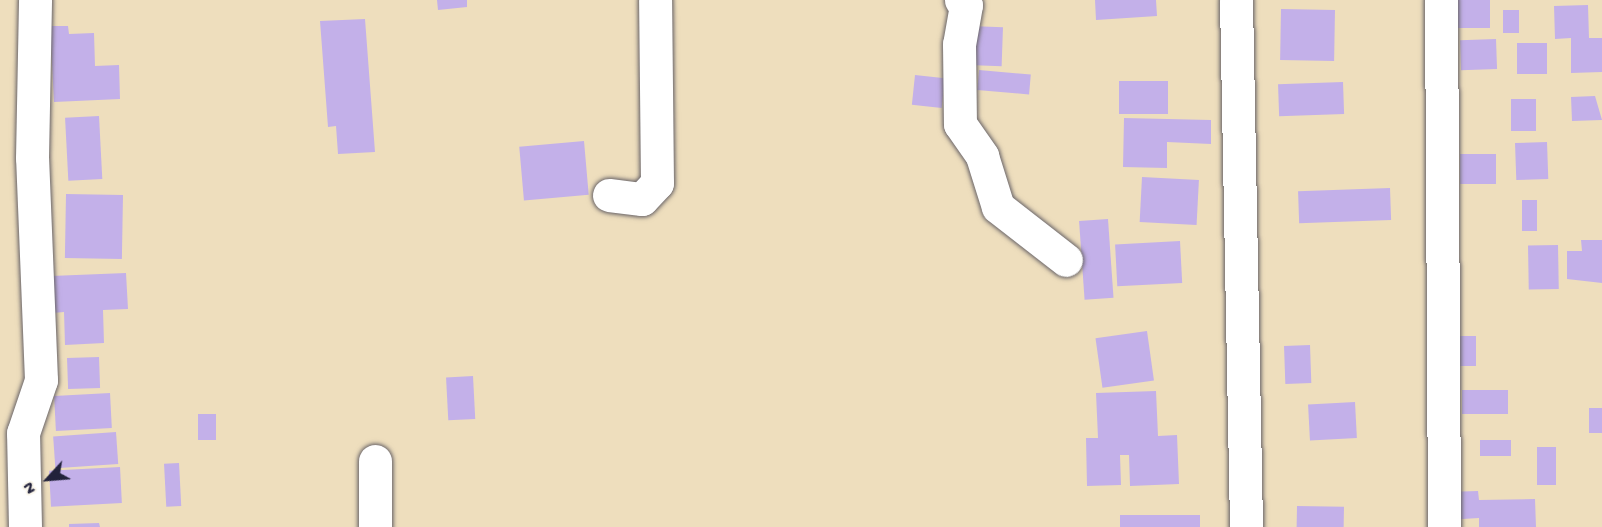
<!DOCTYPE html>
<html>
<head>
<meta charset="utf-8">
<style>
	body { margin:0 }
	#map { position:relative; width:1602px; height:527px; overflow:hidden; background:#eedebd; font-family:"Gochi Hand",sans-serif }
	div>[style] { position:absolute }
	.building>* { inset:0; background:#c3b0e9; transform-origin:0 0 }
	.roads { filter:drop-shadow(0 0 2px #696468) drop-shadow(0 0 2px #696468) }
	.minor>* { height:33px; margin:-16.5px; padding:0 16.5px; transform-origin:16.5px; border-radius:16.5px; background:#fff }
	span { translate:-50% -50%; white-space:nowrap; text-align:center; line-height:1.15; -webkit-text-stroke:6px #fbf7ec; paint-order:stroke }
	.north { position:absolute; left:18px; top:449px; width:60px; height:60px; -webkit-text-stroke:4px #fbf7ec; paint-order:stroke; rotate:244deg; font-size:16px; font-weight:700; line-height:24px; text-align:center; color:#22223b }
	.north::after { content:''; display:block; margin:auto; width:21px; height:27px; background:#22223b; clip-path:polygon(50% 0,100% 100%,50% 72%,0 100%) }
</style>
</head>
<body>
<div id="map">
	<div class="building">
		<div style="clip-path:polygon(437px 0,467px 0,467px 7px,438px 10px)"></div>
		<div style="clip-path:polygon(1095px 0,1156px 0,1157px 16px,1096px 20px)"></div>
		<div style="left:1452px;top:0;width:38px;height:28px"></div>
		<div style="clip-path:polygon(1588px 5px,1589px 38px,1602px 38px,1602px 72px,1571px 73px,1571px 38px,1555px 39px,1554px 6px)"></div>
		<div style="left:1281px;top:9px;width:54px;height:51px;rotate:1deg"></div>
		<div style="left:1503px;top:10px;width:16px;height:23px"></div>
		<div style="clip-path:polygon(365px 19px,375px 152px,338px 154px,336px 126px,328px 127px,320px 21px)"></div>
		<div style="clip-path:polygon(50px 26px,68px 26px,69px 34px,94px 33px,95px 66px,119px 65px,120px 99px,54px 102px)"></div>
		<div style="left:970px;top:26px;width:33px;height:39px;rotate:2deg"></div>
		<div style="left:1496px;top:39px;width:30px;height:36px;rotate:88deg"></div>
		<div style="left:1517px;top:43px;width:30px;height:31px"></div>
		<div style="left:979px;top:70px;width:52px;height:20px;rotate:5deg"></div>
		<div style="left:915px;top:75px;width:30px;height:30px;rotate:6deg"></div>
		<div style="left:1119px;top:81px;width:49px;height:33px"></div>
		<div style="left:1343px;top:82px;width:32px;height:65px;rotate:88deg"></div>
		<div style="clip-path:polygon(1595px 96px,1602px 120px,1572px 121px,1571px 97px)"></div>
		<div style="left:1511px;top:99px;width:25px;height:32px"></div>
		<div style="left:99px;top:116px;width:63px;height:34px;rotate:87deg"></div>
		<div style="clip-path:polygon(1124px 118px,1211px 120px,1211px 144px,1167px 142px,1167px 168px,1123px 167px)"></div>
		<div style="left:584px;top:141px;width:54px;height:65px;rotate:85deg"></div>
		<div style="left:1547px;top:142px;width:37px;height:32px;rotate:88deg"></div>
		<div style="left:1496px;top:154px;width:30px;height:36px;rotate:90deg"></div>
		<div style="left:1142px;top:177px;width:57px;height:45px;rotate:3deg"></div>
		<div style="left:1390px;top:188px;width:32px;height:92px;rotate:88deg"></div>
		<div style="left:123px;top:195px;width:64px;height:57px;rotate:91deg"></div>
		<div style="left:1522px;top:200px;width:15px;height:31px"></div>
		<div style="left:1108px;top:219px;width:79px;height:29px;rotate:86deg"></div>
		<div style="clip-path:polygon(1581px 240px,1602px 240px,1602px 283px,1567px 279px,1567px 251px,1582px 251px)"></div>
		<div style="left:1180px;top:241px;width:42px;height:65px;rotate:87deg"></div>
		<div style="left:1558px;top:245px;width:44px;height:30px;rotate:89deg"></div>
		<div style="clip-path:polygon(126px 273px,128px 309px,103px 310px,104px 343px,65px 345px,64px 312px,53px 313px,51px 276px)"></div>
		<div style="left:1147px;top:331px;width:50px;height:52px;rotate:82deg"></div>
		<div style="left:1460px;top:336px;width:16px;height:30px"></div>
		<div style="left:1310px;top:345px;width:38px;height:26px;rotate:88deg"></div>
		<div style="left:99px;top:357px;width:31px;height:32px;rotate:88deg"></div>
		<div style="left:473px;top:376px;width:43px;height:27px;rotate:87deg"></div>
		<div style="left:1508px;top:390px;width:24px;height:46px;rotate:90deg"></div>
		<div style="clip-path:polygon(1156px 391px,1158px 436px,1177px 435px,1179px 484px,1130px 486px,1129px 455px,1120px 455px,1121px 485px,1087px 486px,1086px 438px,1098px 438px,1096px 393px)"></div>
		<div style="left:110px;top:393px;width:35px;height:56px;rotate:87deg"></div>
		<div style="left:1355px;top:402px;width:36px;height:47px;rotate:87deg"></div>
		<div style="left:1602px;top:408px;width:25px;height:13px;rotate:90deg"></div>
		<div style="left:198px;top:414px;width:18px;height:26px"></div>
		<div style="left:116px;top:432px;width:32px;height:63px;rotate:86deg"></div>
		<div style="left:1480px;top:440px;width:31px;height:16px"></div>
		<div style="left:1537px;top:447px;width:19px;height:38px"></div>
		<div style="left:179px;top:463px;width:43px;height:15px;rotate:87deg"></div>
		<div style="left:120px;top:467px;width:36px;height:71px;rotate:87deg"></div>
		<div style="clip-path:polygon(1478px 491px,1479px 500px,1535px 499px,1536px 527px,1479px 527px,1479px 518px,1446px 520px,1445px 492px)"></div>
		<div style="left:1297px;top:506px;width:47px;height:21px;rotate:1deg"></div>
		<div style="left:1200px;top:515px;width:12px;height:80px;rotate:90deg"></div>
		<div style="clip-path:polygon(99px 523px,100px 527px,69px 527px,69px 524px)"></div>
	</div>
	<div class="roads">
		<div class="minor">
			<div style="left:961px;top:0;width:7px;rotate:45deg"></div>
			<div style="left:966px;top:5px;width:40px;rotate:100deg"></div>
			<div style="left:959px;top:44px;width:80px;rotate:89.3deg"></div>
			<div style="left:960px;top:124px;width:39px;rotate:55deg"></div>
			<div style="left:982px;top:156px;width:53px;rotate:72.6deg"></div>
			<div style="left:998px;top:207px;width:86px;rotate:37.9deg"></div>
			<div style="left:1236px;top:0;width:527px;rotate:88.91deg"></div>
			<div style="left:1441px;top:0;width:527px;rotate:89.67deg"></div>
			<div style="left:609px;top:195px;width:33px;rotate:7deg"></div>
			<div style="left:642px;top:199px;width:22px;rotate:-47deg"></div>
			<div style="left:657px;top:183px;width:183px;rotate:-90.6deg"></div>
			<div style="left:375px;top:461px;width:66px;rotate:90deg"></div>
			<div style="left:25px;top:527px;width:94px;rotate:-91.2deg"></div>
			<div style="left:23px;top:433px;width:56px;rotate:-71.2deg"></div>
			<div style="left:41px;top:380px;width:222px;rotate:-92.3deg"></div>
			<div style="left:32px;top:158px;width:158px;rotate:-88.9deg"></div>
		</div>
	</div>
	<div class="north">N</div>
</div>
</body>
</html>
